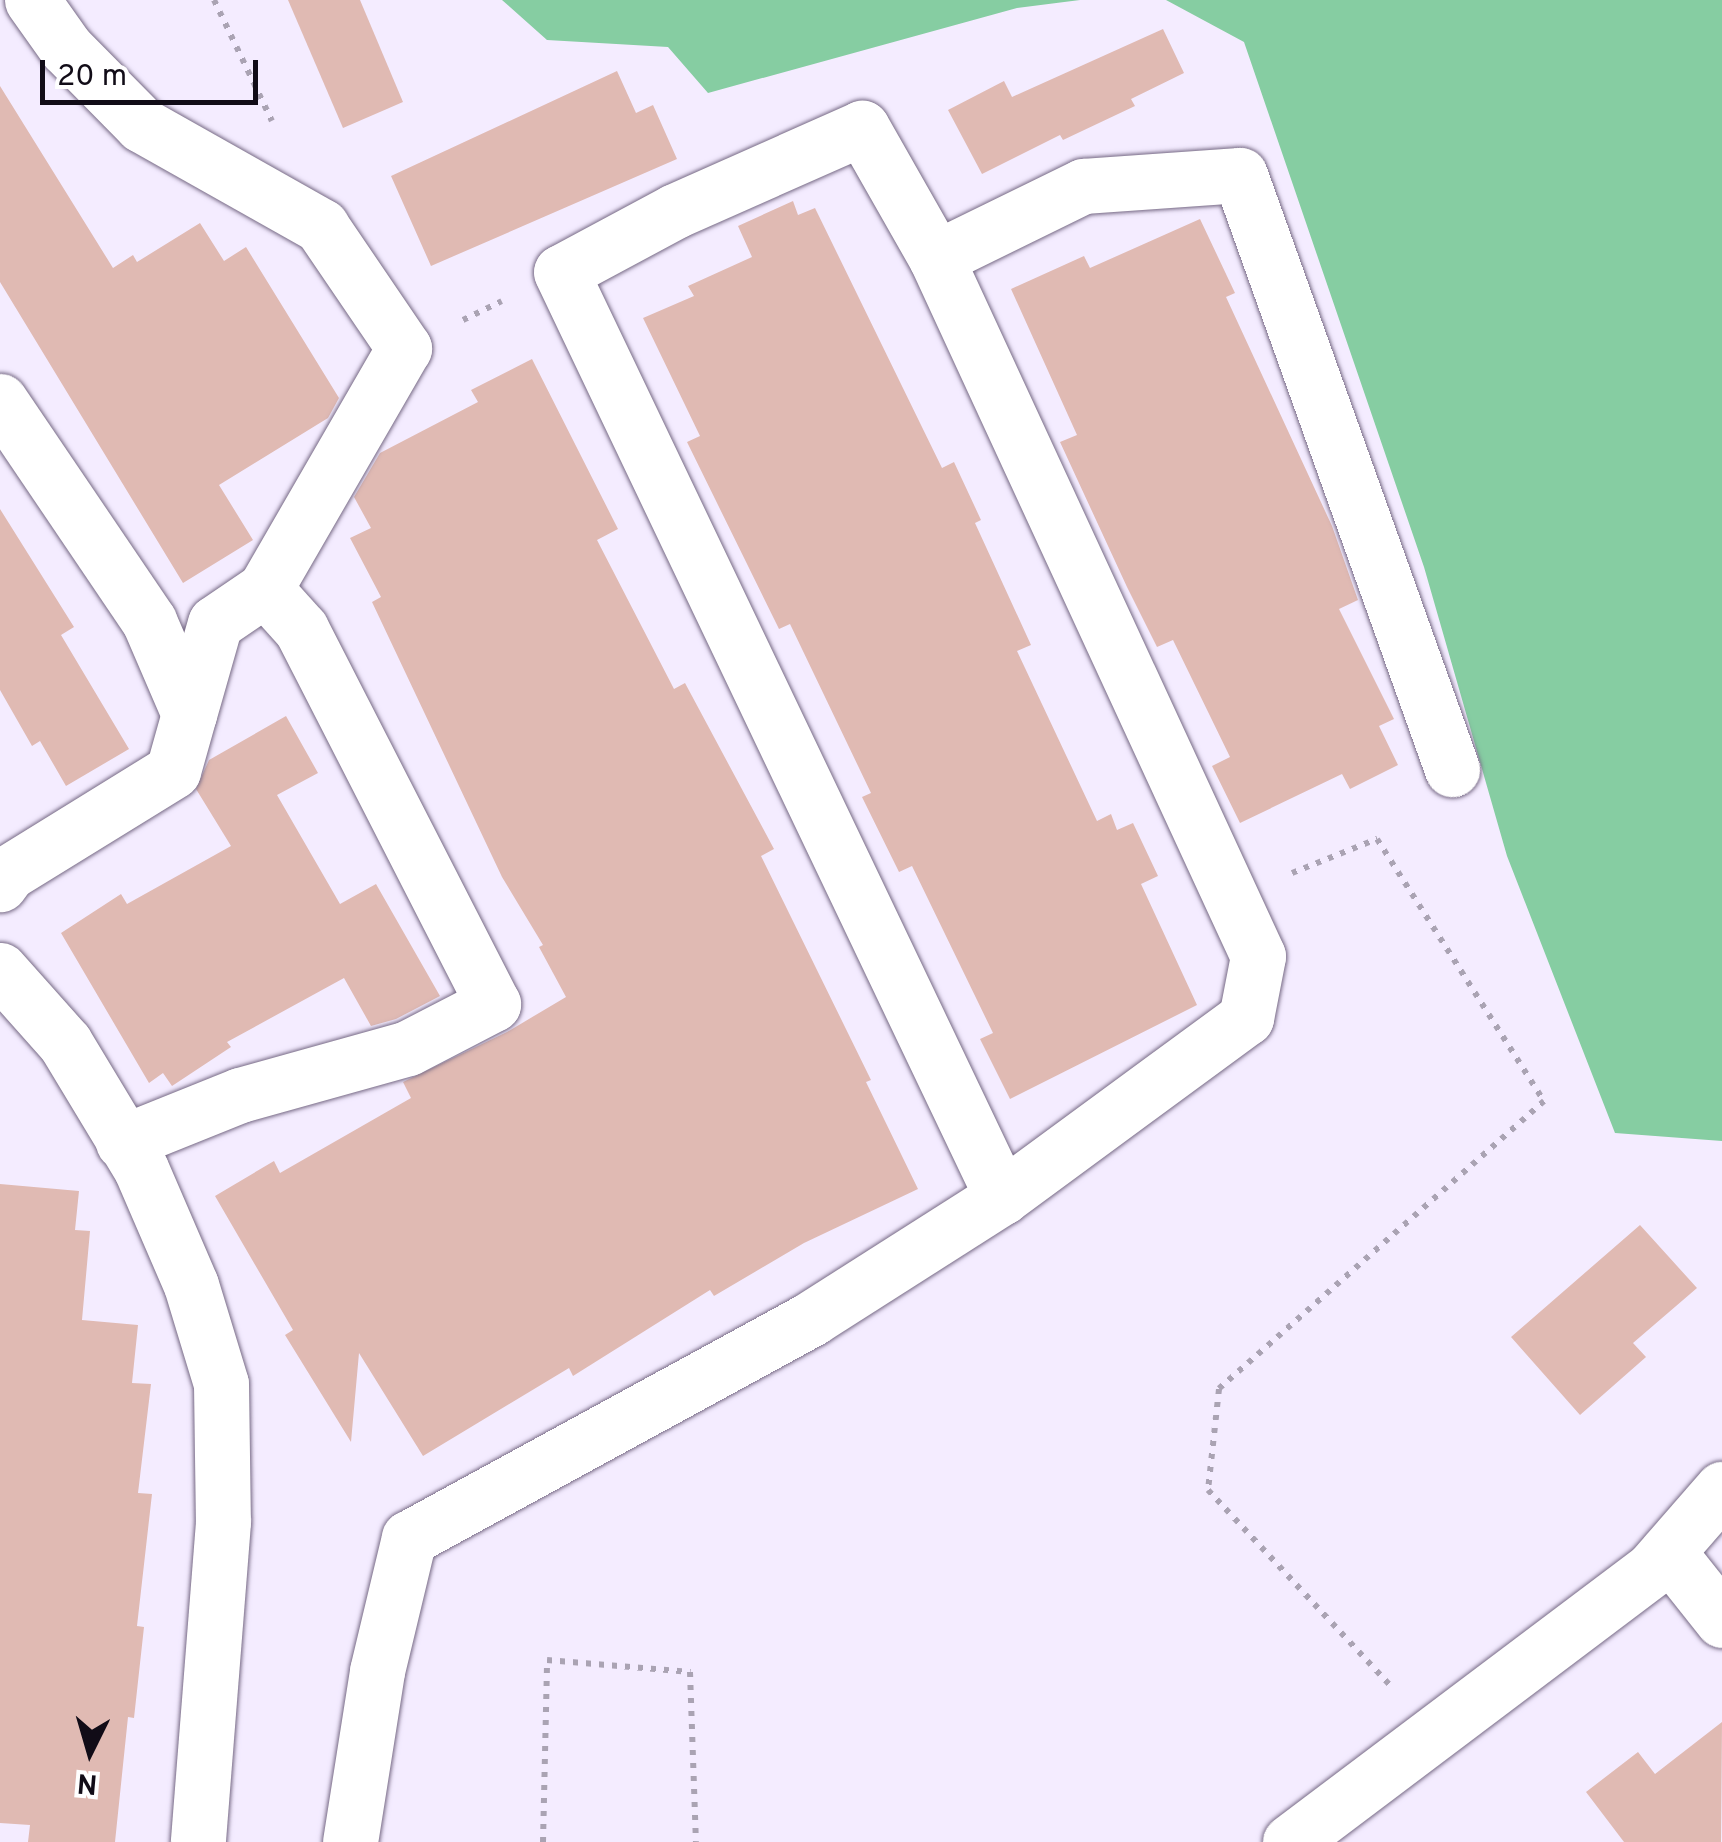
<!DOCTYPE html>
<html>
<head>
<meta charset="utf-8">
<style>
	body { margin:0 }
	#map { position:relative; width:1722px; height:1842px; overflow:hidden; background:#f4ecff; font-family:Overpass,sans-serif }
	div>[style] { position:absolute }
	.forest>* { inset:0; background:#86cda2 }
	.building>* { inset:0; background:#e0bab3 }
	.path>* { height:6px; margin-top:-3px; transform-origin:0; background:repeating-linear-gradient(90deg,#aaa3b3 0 5px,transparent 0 13px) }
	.roads { filter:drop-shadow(0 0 2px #766985) drop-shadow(0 0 2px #766985) }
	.minor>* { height:55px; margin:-27.5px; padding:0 27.5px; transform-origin:27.5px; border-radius:27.5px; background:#fff }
	.tertiary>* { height:55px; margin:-27.5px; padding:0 27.5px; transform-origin:27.5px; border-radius:27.5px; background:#fff }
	span { translate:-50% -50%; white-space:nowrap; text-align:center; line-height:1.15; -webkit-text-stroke:8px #fff; paint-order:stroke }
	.north { position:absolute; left:40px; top:1702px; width:100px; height:100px; -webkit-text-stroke:8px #fff; paint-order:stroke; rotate:185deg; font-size:28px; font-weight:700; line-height:40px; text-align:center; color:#110c17 }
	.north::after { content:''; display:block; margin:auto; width:35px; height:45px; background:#110c17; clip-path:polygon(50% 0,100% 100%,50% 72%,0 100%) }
	.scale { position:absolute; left:40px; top:60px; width:218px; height:45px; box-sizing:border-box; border:5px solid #110c17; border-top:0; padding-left:12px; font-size:30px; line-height:35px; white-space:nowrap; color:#110c17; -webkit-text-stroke:8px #fff; paint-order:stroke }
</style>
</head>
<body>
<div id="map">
	<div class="forest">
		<div style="clip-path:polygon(502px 0,1080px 0,1017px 8px,708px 93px,668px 47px,547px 40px)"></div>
		<div style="clip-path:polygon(1166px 0,1722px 0,1722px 1141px,1615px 1133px,1507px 856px,1424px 567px,1244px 42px)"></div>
	</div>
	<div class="building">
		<div style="clip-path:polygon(288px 0,360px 0,403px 102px,343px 128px)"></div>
		<div style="clip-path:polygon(1163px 29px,1184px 73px,1131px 99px,1135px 106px,1063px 140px,1060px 135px,982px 174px,948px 110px,1004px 81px,1012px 97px)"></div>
		<div style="clip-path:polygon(617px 71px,636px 113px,653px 105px,677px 159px,431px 266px,391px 176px)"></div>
		<div style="clip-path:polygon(0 86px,113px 268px,133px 255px,137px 262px,200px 223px,224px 261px,246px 247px,339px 398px,328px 418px,219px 485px,253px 540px,183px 583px,0 282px)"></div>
		<div style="clip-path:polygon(793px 201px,798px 215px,815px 208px,942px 468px,954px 462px,981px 520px,975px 523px,1031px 645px,1017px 651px,1097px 821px,1111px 814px,1117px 830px,1133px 823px,1158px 876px,1141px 884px,1197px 1005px,1010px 1099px,980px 1039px,993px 1033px,912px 866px,899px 872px,862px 797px,871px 793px,790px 624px,779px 629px,687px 442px,700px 436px,643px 318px,694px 296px,688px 286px,752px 257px,738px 226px)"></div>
		<div style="clip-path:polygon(1200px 219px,1235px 293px,1226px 297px,1332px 526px,1358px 600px,1339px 609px,1394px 719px,1379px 726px,1398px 765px,1350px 789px,1342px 774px,1240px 823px,1212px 766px,1230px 757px,1173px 640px,1157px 647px,1127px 587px,1060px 442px,1077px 435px,1011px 289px,1084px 256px,1090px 268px)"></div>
		<div style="clip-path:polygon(532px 359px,618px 529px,597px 540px,674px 689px,685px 683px,774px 849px,761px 856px,871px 1080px,866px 1082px,918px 1189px,804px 1243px,714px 1296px,710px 1290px,573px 1376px,569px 1368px,423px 1456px,359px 1353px,351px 1442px,285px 1335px,293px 1330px,215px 1196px,274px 1161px,280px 1173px,411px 1098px,403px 1082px,507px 1032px,566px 997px,539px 947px,543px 945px,502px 877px,372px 602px,381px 597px,350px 538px,371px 528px,354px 497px,380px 453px,478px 402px,471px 390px)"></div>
		<div style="clip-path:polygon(0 509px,74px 627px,61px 635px,129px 749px,66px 786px,40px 741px,32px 746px,0 690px)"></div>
		<div style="clip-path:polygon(286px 716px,318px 773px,277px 795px,340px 904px,376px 884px,440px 996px,396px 1019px,371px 1026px,344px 978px,227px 1042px,231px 1047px,172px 1086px,163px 1073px,149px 1083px,61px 933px,121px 894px,127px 904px,231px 846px,196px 789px,209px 760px)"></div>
		<div style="clip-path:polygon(0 1184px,79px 1191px,75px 1230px,90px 1231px,82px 1320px,138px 1325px,132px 1383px,151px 1384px,138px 1493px,152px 1494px,137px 1626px,144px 1627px,134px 1718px,128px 1717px,115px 1842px,28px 1842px,30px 1825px,0 1823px)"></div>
		<div style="clip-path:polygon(1640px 1225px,1697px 1288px,1633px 1343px,1646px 1357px,1580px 1415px,1511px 1337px)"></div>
		<div style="clip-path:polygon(1722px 1722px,1721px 1842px,1624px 1842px,1586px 1792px,1638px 1752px,1655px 1774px)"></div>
	</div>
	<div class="path">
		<div style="left:214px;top:0;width:134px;rotate:64.4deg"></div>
		<div style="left:463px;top:320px;width:43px;rotate:-26deg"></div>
		<div style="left:1292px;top:873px;width:92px;rotate:-21.8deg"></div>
		<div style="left:1377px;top:839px;width:311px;rotate:57.5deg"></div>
		<div style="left:1544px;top:1101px;width:434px;rotate:138.5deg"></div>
		<div style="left:1219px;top:1389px;width:102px;rotate:96.2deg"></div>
		<div style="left:1208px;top:1490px;width:270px;rotate:47deg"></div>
		<div style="left:543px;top:1842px;width:182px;rotate:-88.7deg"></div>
		<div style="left:547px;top:1660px;width:144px;rotate:4.8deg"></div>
		<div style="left:690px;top:1672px;width:170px;rotate:88deg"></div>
	</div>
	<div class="roads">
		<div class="minor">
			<div style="left:32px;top:0;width:59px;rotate:54.7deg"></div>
			<div style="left:66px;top:48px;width:108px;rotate:45.4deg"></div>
			<div style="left:142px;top:125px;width:206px;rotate:29.4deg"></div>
			<div style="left:321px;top:226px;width:148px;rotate:55.8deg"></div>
			<div style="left:404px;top:348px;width:278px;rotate:120deg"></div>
			<div style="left:265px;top:589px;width:60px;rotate:145.8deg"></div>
			<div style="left:215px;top:623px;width:95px;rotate:105.9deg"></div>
			<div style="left:936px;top:258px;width:164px;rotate:-26.1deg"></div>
			<div style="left:1083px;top:186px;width:157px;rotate:-4deg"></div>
			<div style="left:1240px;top:175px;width:631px;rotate:70.36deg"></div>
			<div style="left:0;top:401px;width:266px;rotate:55.9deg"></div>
			<div style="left:149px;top:621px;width:101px;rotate:66.7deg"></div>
			<div style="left:189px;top:714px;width:59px;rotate:105.7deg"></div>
			<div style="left:173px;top:771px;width:194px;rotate:148.3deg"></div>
			<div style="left:8px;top:873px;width:14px;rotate:126deg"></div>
			<div style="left:123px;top:1142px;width:126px;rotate:-21.9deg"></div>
			<div style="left:240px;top:1095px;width:174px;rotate:-15.6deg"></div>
			<div style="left:408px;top:1048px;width:96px;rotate:-27.4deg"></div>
			<div style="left:493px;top:1004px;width:421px;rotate:-117.1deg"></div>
			<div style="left:301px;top:629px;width:54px;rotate:-132deg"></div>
			<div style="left:1668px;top:1552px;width:87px;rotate:51.5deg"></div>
			<div style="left:350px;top:1842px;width:173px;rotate:-81deg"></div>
			<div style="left:377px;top:1671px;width:137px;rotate:-76.5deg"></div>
			<div style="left:409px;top:1538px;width:459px;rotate:-28.6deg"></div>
			<div style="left:812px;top:1318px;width:225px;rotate:-32.5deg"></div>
			<div style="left:1002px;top:1197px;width:303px;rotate:-36.3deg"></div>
			<div style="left:1246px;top:1018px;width:63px;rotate:-79deg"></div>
			<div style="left:1258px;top:956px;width:769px;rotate:-114.76deg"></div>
			<div style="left:936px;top:258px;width:150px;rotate:-119.6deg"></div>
			<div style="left:862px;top:128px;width:205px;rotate:156.1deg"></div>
			<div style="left:675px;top:211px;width:129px;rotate:151.8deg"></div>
			<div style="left:561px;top:272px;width:1025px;rotate:64.51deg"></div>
		</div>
		<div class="tertiary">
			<div style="left:0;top:970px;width:98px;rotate:48.3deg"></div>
			<div style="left:65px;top:1043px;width:147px;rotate:58.9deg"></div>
			<div style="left:141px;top:1169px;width:126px;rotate:66.7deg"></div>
			<div style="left:191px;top:1285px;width:103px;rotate:73.1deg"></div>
			<div style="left:221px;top:1384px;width:138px;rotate:89.2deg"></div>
			<div style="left:223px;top:1522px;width:321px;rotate:94.5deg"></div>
			<div style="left:1290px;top:1842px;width:455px;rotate:-37deg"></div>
			<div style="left:1653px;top:1568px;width:105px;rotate:-48.9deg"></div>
		</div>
	</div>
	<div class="north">N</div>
	<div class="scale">20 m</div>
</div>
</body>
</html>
